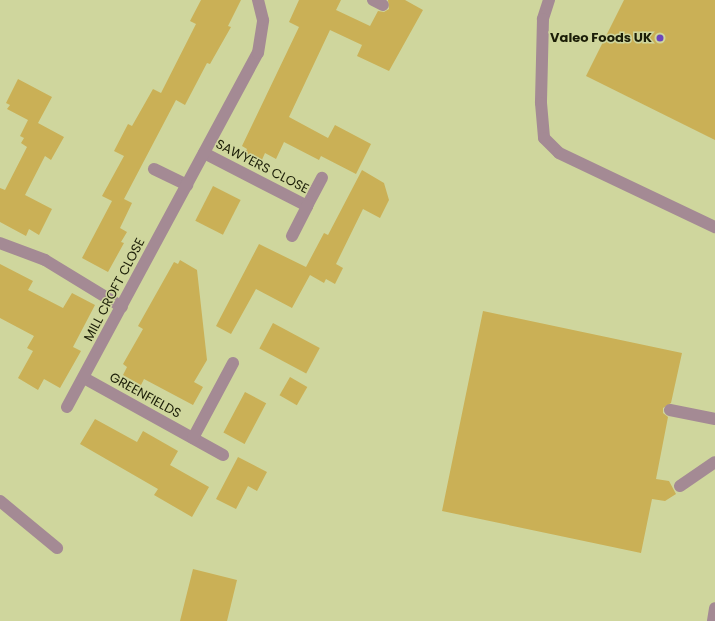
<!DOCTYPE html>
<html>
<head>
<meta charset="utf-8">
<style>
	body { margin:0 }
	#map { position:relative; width:715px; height:621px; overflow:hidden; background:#cfd69d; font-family:Poppins,sans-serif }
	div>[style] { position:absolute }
	.building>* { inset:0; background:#cab056; transform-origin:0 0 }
	.minor>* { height:12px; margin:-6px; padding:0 6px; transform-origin:6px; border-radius:6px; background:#a48a94 }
	.dots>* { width:11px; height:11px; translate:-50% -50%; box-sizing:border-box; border:2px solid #cfd69d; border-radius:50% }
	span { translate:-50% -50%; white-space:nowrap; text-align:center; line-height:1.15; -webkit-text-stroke:3px #cfd69d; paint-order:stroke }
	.poi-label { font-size:13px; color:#1b1d07; font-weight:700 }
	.right { translate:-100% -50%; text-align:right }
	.street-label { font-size:13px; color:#1b1d07 }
</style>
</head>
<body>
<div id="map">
	<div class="building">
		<div style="clip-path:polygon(201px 0,241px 0,228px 26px,231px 27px,210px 64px,207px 63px,185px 105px,176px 100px,124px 199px,132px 203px,120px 228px,127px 232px,121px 242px,124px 243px,108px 272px,82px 258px,112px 201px,102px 196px,124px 156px,114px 151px,128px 124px,132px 126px,153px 89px,161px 93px,196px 24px,190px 21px)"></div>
		<div style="clip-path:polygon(299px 0,341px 0,336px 10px,370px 26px,378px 11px,384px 12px,389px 9px,388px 0,405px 0,423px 10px,389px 71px,357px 56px,362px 45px,330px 30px,289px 117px,328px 138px,335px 125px,371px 144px,356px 174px,321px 156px,319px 160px,284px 142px,276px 159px,265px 153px,261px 162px,245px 154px,247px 149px,242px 146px,299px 27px,289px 22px)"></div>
		<div style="clip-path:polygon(624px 0,715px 0,715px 140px,586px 76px)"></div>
		<div style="clip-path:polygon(18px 79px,52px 97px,38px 123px,64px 137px,51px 160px,45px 156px,25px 195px,52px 209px,39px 235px,29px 229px,26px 236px,0 222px,0 188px,5px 190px,27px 147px,21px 143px,24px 138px,20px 136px,28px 120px,7px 109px,10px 105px,6px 103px)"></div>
		<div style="clip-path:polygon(362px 170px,384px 183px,389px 200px,380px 218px,363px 209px,336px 264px,343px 268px,335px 284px,326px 279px,324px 283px,310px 275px,292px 308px,256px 289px,231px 334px,216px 326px,259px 244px,306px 267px,324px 233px,328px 235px)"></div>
		<div style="left:213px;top:186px;width:31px;height:39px;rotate:27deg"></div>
		<div style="clip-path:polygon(180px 260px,197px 270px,207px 360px,194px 382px,203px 387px,193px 405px,144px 379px,141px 385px,123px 375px,127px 367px,123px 364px,143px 329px,138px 326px,174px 262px,178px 264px)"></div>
		<div style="clip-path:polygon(0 264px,33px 281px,28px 290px,63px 308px,72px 293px,95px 305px,73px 347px,81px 351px,60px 388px,44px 379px,38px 390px,18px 378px,33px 351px,27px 348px,34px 336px,0 318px)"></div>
		<div style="clip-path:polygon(483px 311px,682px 353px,671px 403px,663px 408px,663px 413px,668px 417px,656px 479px,669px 481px,676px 494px,665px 501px,652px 499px,641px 553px,442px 511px)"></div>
		<div style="left:273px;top:323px;width:53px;height:29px;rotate:28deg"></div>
		<div style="left:290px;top:377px;width:20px;height:21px;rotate:30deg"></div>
		<div style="left:245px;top:392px;width:24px;height:46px;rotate:28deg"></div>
		<div style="clip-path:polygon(95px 419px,137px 442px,143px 431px,178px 451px,170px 465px,209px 487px,192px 517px,154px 495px,158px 489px,80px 444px)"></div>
		<div style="clip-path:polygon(238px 457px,267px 472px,257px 491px,248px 486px,236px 509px,216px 499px)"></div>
		<div style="clip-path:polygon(193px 569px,237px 580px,227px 621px,180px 621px)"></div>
	</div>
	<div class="minor">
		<div style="left:373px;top:0;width:11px;rotate:27deg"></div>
		<div style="left:549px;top:0;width:20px;rotate:108deg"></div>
		<div style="left:543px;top:19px;width:84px;rotate:91.4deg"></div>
		<div style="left:541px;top:103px;width:35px;rotate:85deg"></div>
		<div style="left:544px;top:138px;width:21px;rotate:45deg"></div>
		<div style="left:559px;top:153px;width:173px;rotate:25.4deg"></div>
		<div style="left:204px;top:153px;width:116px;rotate:27.2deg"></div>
		<div style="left:307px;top:206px;width:32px;rotate:-62deg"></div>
		<div style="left:154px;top:169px;width:37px;rotate:26deg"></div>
		<div style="left:292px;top:236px;width:34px;rotate:-63deg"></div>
		<div style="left:0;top:243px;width:48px;rotate:20.7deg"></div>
		<div style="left:45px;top:260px;width:90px;rotate:31.4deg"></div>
		<div style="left:84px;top:378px;width:159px;rotate:29deg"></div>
		<div style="left:67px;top:407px;width:402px;rotate:-61.7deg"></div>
		<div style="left:258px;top:53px;width:33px;rotate:-81deg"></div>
		<div style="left:263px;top:20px;width:21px;rotate:-104deg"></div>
		<div style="left:670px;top:410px;width:46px;rotate:11.3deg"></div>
		<div style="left:193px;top:438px;width:85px;rotate:-61.9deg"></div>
		<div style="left:680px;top:486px;width:42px;rotate:-34.4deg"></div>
		<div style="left:0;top:501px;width:74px;rotate:39.5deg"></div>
		<div style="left:713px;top:621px;width:13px;rotate:-81deg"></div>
	</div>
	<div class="dots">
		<div style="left:660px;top:38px;background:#6c45bd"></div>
	</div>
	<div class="poi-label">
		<span class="right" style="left:652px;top:38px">Valeo Foods UK</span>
	</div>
	<div class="street-label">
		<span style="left:262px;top:167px;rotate:27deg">SAWYERS CLOSE</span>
		<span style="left:115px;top:290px;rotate:-62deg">MILL CROFT CLOSE</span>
		<span style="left:145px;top:396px;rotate:29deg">GREENFIELDS</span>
	</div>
</div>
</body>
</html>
